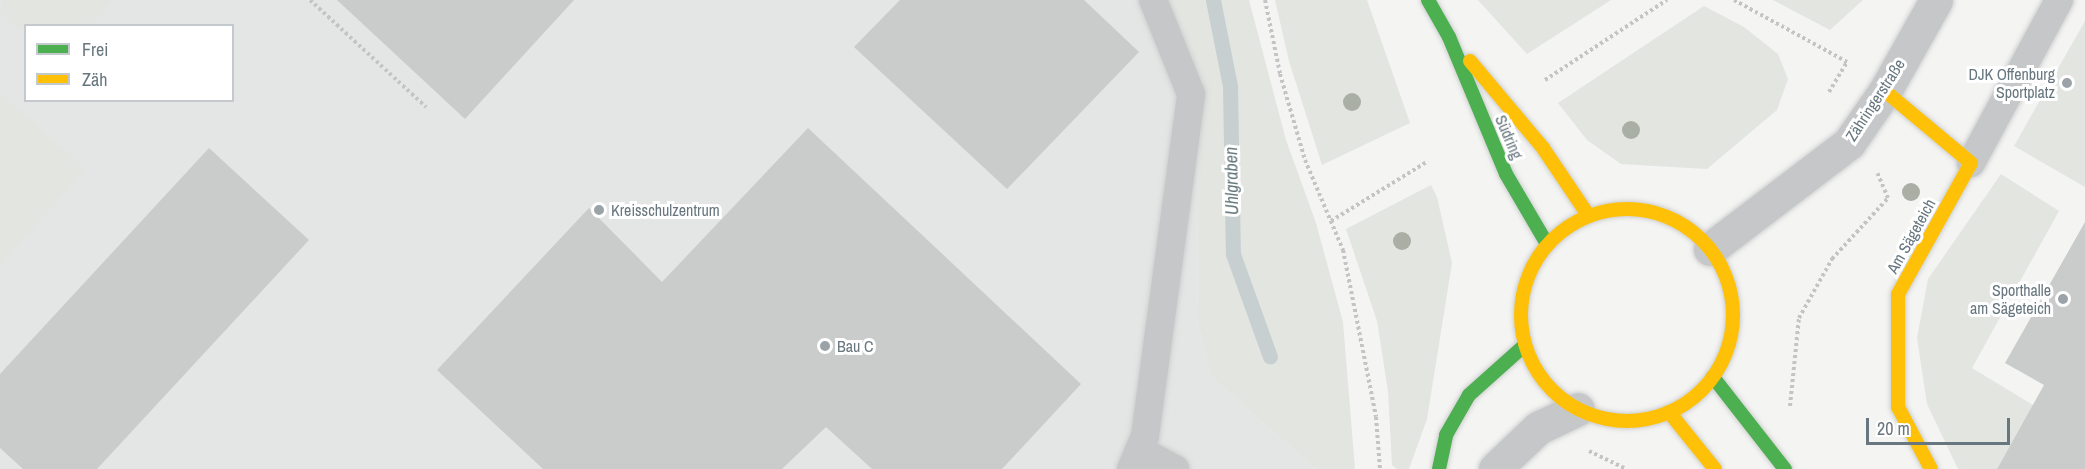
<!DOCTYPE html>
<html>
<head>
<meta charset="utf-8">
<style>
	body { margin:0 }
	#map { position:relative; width:2085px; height:469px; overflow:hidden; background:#f4f4f3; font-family:"Archivo Narrow",sans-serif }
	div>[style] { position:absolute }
	.built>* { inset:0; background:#e4e5e5 }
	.green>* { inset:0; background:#e3e5e1 }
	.stream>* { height:15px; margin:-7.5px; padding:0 7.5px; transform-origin:7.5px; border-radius:7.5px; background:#c7cfd1 }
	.building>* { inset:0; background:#cacbcb }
	.path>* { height:4px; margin-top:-2px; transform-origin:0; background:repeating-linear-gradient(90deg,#c4c4c5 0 3px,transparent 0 6px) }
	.roads { filter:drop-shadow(0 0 2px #cfd0d0) drop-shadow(0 0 2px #cfd0d0) }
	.lane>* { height:28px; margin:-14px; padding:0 14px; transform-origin:14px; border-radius:14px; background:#c5c7c8 }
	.street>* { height:33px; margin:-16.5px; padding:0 16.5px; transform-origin:16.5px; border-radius:16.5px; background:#c5c7c8 }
	.fast>* { height:14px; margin:-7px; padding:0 7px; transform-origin:7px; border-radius:7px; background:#4caf50 }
	.slow>* { height:14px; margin:-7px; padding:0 7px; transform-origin:7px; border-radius:7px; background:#ffc107 }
	.slow>.ring { margin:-7px; padding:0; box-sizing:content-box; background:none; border:14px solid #ffc107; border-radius:50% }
	.trees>* { width:18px; height:18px; margin:-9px; border-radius:50%; background:#a9afa5 }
	.dots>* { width:16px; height:16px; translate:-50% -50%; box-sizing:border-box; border:3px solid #fff; border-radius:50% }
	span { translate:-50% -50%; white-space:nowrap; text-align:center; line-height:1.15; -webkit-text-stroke:6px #fff; paint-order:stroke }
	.poi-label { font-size:16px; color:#68777f }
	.right { translate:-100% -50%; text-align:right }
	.left { translate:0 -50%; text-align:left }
	.street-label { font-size:16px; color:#68777f }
	.water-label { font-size:18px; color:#64777c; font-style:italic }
	.legend { position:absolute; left:24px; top:24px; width:210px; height:78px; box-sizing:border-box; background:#fff; border:2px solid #c3c9cc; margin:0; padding:8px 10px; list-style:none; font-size:18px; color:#68777f }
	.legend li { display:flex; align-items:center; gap:12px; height:30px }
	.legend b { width:30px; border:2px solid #c3c9cc }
	.scale { position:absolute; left:1866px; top:418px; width:144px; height:27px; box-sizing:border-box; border:3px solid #68777f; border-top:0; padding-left:8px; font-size:18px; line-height:21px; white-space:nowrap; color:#68777f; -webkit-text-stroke:4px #fff; paint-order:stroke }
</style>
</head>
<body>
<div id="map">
	<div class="built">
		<div style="clip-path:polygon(evenodd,0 0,1165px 0,1199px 92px,1197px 320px,1211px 377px,1315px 469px,0 469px,0 0,26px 26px,232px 26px,232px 100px,26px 100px,26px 26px)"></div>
	</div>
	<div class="green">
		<div style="clip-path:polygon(3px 0,113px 0,90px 25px,26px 26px,25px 34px,0 12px)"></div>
		<div style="clip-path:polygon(1165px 0,1249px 0,1286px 140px,1316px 223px,1343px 322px,1355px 469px,1315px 469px,1211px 377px,1197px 320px,1199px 92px)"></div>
		<div style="clip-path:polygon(1275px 0,1367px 0,1410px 123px,1322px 165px,1289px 61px)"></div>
		<div style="clip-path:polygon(1478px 0,1611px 0,1527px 54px)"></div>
		<div style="clip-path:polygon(1773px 0,1863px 0,1830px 30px)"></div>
		<div style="clip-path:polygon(1704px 6px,1744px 27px,1778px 54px,1788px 79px,1777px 110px,1707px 169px,1621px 164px,1587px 140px,1558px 103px)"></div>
		<div style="clip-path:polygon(2085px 21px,2085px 187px,2014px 146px)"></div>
		<div style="clip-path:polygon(0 93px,85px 169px,0 265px)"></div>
		<div style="clip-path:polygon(2001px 174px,2059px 211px,1972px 368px,2033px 405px,1997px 469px,1958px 469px,1927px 404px,1917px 338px,1928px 279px)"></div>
		<div style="clip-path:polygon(1431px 185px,1437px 197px,1452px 263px,1427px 419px,1409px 469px,1397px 469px,1392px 465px,1388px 391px,1377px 321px,1346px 229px)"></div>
	</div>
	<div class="stream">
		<div style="left:1213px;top:0;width:88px;rotate:78.8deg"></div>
		<div style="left:1230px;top:86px;width:168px;rotate:89deg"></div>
		<div style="left:1233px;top:254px;width:109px;rotate:70.2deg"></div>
	</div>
	<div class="building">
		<div style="clip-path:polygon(337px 0,574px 0,465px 119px)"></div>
		<div style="clip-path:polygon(900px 0,1084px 0,1139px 52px,1007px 189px,854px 47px)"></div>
		<div style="clip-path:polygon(808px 128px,1081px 384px,1002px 469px,872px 469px,826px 427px,782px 469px,543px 469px,437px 370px,589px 208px,662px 282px)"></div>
		<div style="clip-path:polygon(209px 148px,309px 240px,97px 469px,23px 469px,0 448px,0 374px)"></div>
		<div style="clip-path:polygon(2085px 222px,2085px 469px,1997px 469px,2044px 385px,2005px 363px)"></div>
	</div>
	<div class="path">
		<div style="left:310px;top:0;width:158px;rotate:42.7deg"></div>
		<div style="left:1265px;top:0;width:76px;rotate:78.5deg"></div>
		<div style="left:1280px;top:74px;width:90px;rotate:73.8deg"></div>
		<div style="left:1305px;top:160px;width:98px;rotate:67.1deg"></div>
		<div style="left:1343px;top:250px;width:170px;rotate:78.8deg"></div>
		<div style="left:1376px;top:417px;width:52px;rotate:85.6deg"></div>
		<div style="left:1734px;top:0;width:131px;rotate:28.7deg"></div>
		<div style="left:1545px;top:80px;width:146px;rotate:-33.3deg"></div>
		<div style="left:1829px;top:92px;width:35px;rotate:-59deg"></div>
		<div style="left:1331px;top:221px;width:114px;rotate:-31.7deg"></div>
		<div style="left:1790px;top:406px;width:88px;rotate:-84.2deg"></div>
		<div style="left:1799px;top:318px;width:68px;rotate:-60.8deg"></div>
		<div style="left:1832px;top:259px;width:83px;rotate:-47.4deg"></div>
		<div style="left:1888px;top:198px;width:28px;rotate:-113deg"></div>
		<div style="left:1589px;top:451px;width:41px;rotate:25.9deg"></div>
	</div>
	<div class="roads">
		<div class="lane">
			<div style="left:1971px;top:163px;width:185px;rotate:-61.6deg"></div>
			<div style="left:1139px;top:450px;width:41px;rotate:27.8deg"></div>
			<div style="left:1131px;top:469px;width:36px;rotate:-67deg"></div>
			<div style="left:1145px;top:436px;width:345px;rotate:-82.3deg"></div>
			<div style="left:1191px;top:94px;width:101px;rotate:-112deg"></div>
		</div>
		<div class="street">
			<div style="left:1710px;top:249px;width:175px;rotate:-37.3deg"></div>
			<div style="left:1849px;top:143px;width:63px;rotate:-55.3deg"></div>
			<div style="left:1885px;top:91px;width:104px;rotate:-60.7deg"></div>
			<div style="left:1495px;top:469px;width:59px;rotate:-43.6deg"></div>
			<div style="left:1538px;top:428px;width:44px;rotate:-25.4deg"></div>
		</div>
		<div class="fast">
			<div style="left:1428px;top:0;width:43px;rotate:60.4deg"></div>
			<div style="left:1449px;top:37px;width:148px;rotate:67.4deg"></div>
			<div style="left:1506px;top:174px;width:81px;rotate:59.6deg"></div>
			<div style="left:1713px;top:377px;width:117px;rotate:52deg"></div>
			<div style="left:1439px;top:469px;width:35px;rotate:-78deg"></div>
			<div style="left:1446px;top:435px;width:46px;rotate:-60.1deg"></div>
			<div style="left:1469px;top:395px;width:75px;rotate:-41.8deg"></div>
		</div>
		<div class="slow">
			<div style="left:1470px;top:61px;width:114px;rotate:50deg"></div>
			<div style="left:1543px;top:148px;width:81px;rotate:56.1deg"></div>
			<div style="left:1885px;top:91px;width:112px;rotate:39.9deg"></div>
			<div style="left:1971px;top:163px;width:150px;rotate:119.1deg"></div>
			<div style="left:1898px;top:294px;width:113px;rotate:90deg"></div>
			<div style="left:1898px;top:407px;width:70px;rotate:62deg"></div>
			<div class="ring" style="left:1521px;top:209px;width:198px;height:198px"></div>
			<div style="left:1669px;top:412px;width:73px;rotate:51.1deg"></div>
		</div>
	</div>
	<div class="trees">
		<div style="left:1352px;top:102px"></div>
		<div style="left:1631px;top:130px"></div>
		<div style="left:1911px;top:192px"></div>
		<div style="left:1402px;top:241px"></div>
	</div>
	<div class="dots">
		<div style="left:2067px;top:83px;background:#99a3a8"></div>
		<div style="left:599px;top:210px;background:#99a3a8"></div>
		<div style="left:2063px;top:299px;background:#99a3a8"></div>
		<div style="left:825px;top:346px;background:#99a3a8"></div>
	</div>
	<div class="poi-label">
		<span class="right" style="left:2055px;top:83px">DJK Offenburg<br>Sportplatz</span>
		<span class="left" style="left:611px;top:210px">Kreisschulzentrum</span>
		<span class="right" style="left:2051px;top:299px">Sporthalle<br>am Sägeteich</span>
		<span class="left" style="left:837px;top:346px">Bau C</span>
	</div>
	<div class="street-label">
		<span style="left:1875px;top:100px;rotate:-57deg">Zähringerstraße</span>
		<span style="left:1509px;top:137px;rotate:67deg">Südring</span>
		<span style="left:1911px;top:236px;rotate:-61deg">Am Sägeteich</span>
	</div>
	<div class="water-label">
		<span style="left:1232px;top:181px;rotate:-91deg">Uhlgraben</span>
	</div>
	<ul class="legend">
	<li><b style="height:8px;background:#4caf50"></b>Frei</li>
	<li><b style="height:8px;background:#ffc107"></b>Zäh</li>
	</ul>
	<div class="scale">20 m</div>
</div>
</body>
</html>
